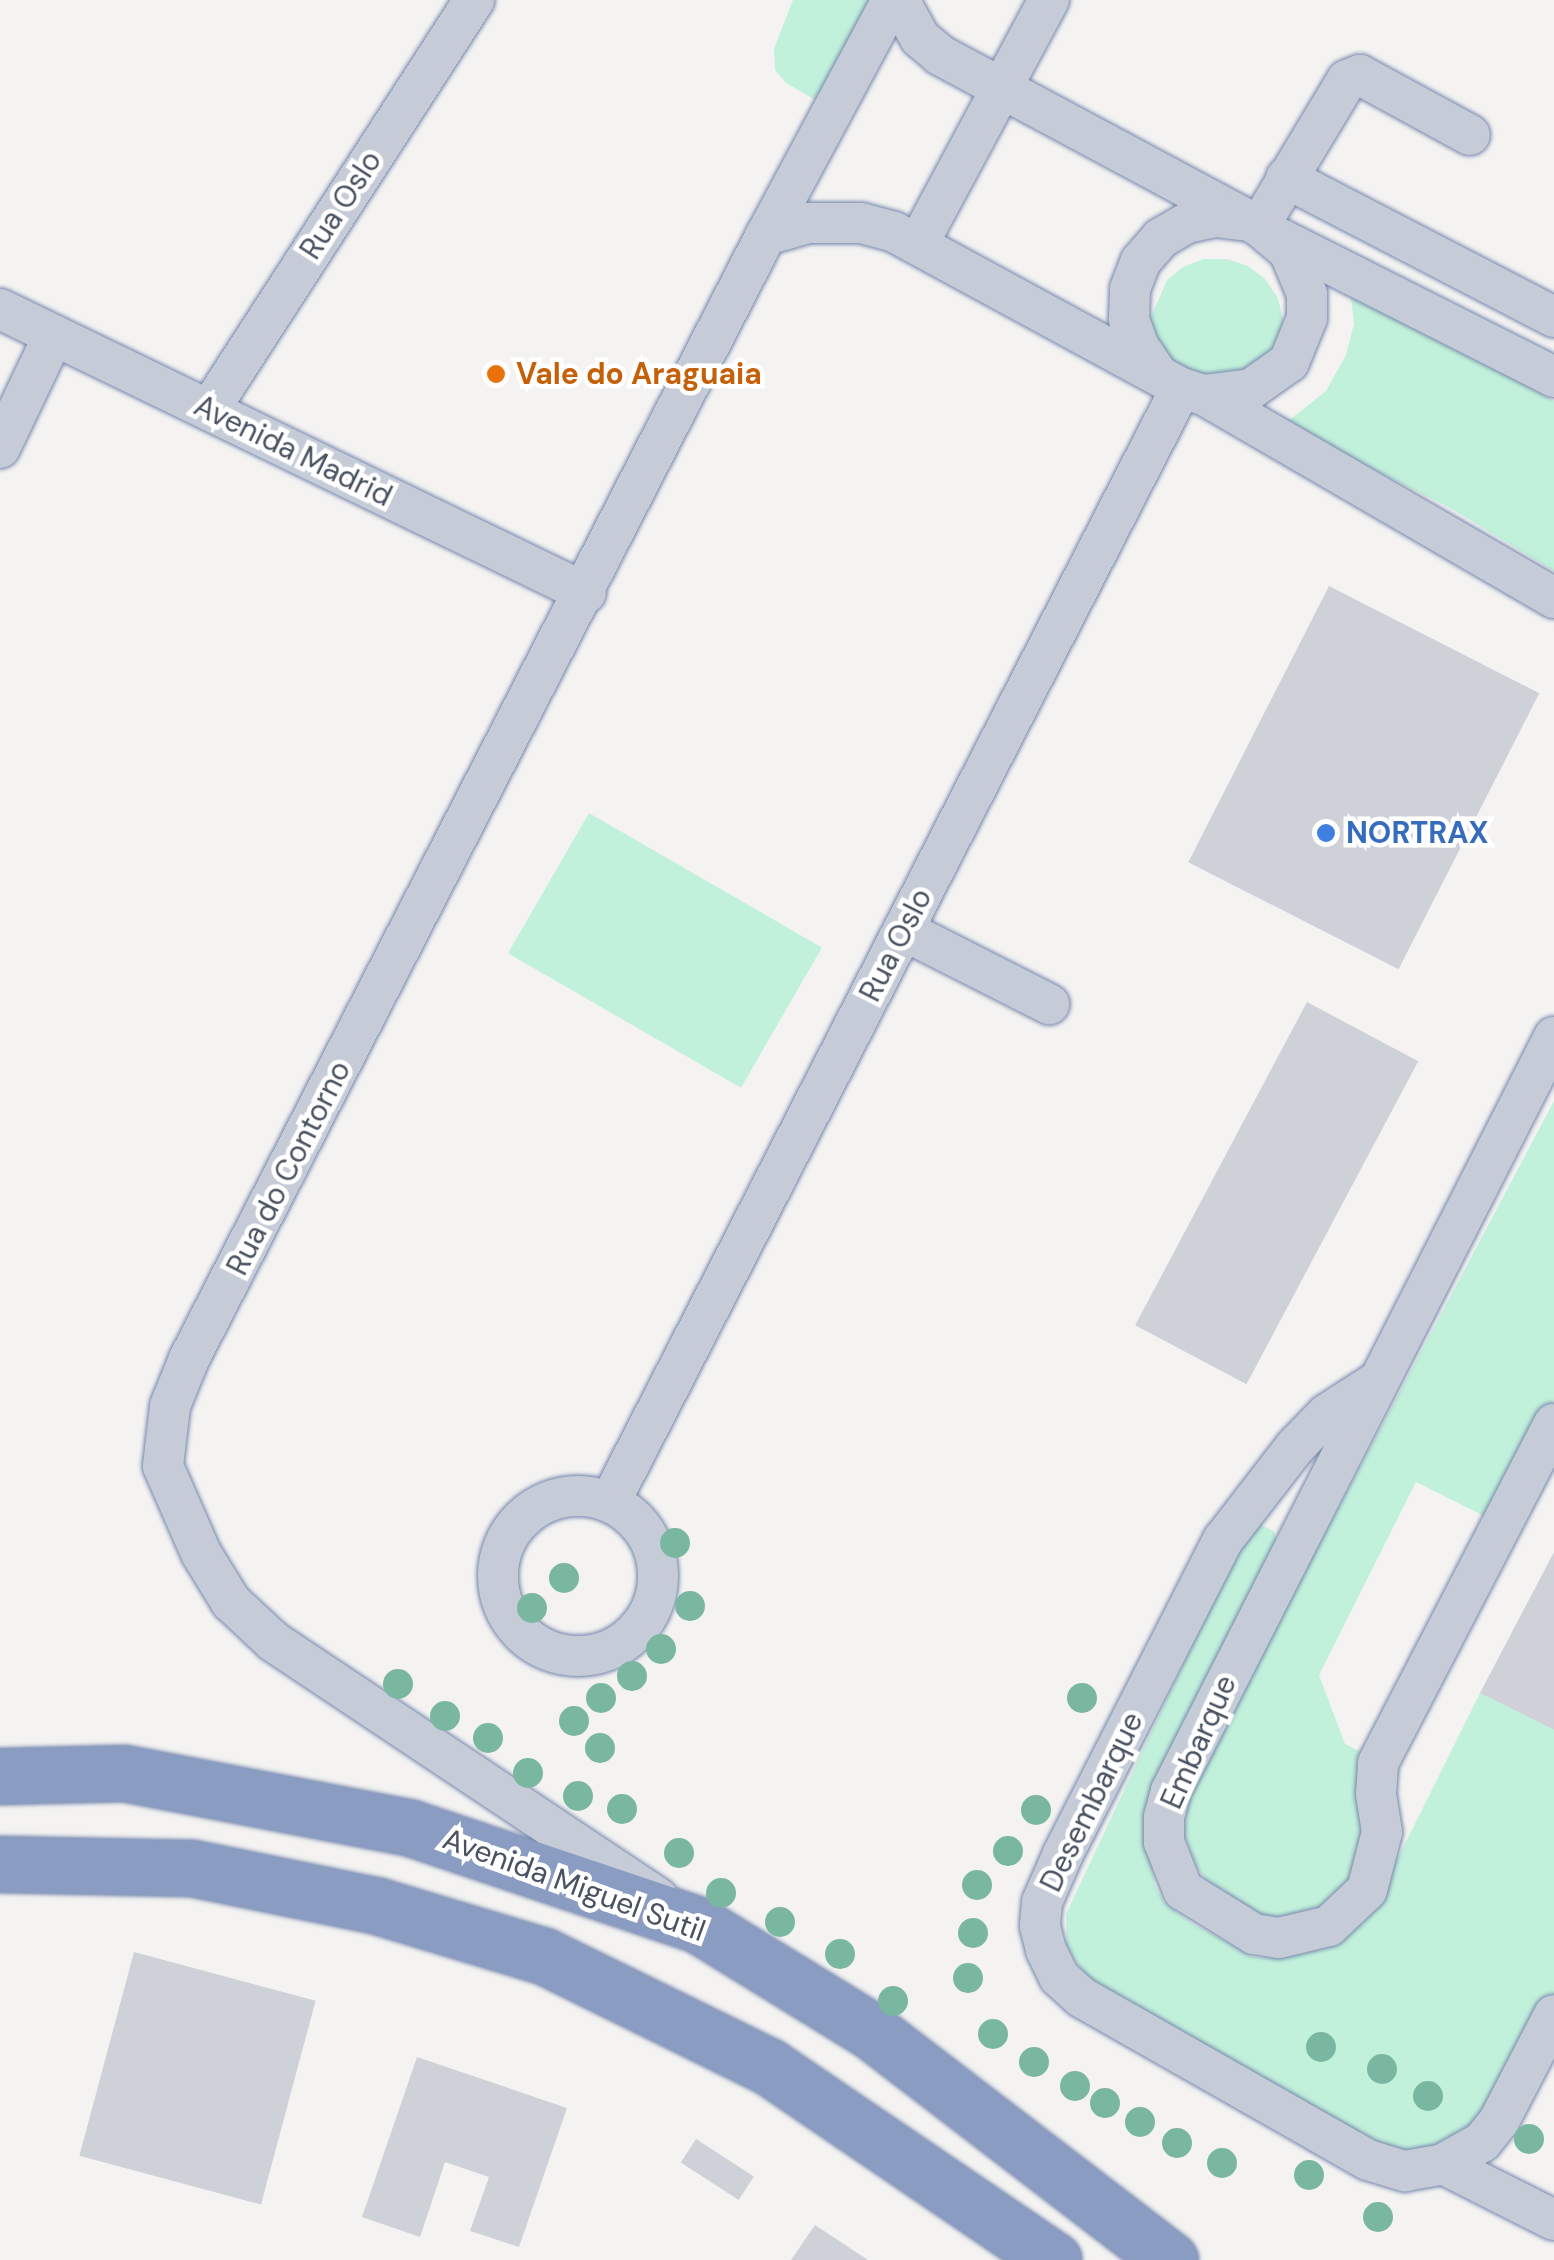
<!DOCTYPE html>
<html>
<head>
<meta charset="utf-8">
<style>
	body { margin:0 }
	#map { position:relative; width:1554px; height:2260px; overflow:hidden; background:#f4f3f2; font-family:"DM Sans",sans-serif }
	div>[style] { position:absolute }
	.green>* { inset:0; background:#c2f1db; transform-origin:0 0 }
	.building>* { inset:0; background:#ced1d7; transform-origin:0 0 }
	.roads { filter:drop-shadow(0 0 2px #7587ad) drop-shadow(0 0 2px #7587ad) }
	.minor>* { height:40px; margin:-20px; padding:0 20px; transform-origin:20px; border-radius:20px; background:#c6ccd7 }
	.minor>.ring { margin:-20px; padding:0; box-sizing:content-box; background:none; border:40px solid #c6ccd7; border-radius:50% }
	.highway>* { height:55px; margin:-27.5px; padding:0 27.5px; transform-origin:27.5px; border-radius:27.5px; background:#8a9cc1 }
	.trees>* { width:30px; height:30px; margin:-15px; border-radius:50%; background:#7ab7a1 }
	.dots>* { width:28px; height:28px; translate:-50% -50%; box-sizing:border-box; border:5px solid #fff; border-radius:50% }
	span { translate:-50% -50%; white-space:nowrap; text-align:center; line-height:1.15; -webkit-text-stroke:9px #fff; paint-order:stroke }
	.street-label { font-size:30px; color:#495261 }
	.food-label { font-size:30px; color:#c56008; font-weight:700 }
	.left { translate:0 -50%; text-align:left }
	.shop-label { font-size:30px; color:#366cbe; font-weight:700 }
</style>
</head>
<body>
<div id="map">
	<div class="green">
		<div style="clip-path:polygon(793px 0,873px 0,819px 102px,786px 83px,775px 70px,774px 49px)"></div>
		<div style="clip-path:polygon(1204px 259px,1227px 259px,1248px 266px,1265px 279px,1278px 298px,1283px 320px,1281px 342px,1234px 388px,1160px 360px,1150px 319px,1167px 280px,1183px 267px)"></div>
		<div style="clip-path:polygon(1350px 288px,1554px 401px,1554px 571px,1450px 508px,1272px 418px,1291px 419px,1326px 391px,1346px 355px,1354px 324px)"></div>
		<div style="left:589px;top:813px;width:269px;height:162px;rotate:30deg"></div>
		<div style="clip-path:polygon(1554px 1101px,1554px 1399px,1492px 1520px,1416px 1482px,1319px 1675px,1345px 1744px,1367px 1755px,1356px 1789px,1365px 1859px,1339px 1903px,1286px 1928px,1222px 1901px,1196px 1866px,1184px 1833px,1190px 1788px)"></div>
		<div style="clip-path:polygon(1259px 1524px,1274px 1531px,1277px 1542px,1147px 1835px,1155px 1885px,1164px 1902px,1192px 1923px,1253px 1957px,1280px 1958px,1322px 1949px,1373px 1908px,1480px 1693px,1554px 1730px,1554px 1994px,1491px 2115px,1462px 2145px,1387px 2155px,1086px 1977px,1067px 1947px,1066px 1914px,1243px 1537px)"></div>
	</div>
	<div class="building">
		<div style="left:1329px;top:586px;width:236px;height:310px;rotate:27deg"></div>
		<div style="left:1307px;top:1002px;width:126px;height:366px;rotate:28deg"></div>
		<div style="clip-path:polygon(1554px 1552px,1554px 1730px,1480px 1693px)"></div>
		<div style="left:134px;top:1952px;width:188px;height:211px;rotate:15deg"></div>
		<div style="clip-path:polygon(417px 2057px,567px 2108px,519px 2247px,470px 2231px,489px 2177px,445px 2162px,420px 2237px,362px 2217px)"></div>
		<div style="left:696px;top:2139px;width:69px;height:28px;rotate:33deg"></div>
		<div style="clip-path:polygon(815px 2225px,868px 2260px,791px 2260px)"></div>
	</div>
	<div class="roads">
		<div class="minor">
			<div style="left:899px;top:0;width:43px;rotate:61.1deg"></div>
			<div style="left:920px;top:38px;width:26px;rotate:40deg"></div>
			<div style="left:940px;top:55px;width:362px;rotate:28.2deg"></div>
			<div style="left:1259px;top:226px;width:39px;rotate:40deg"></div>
			<div style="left:1289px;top:251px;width:47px;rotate:67.3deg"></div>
			<div style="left:1307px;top:294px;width:24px;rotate:90deg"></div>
			<div style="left:1307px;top:318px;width:48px;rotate:112.2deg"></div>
			<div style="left:1289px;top:362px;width:47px;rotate:144.6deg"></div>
			<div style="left:1251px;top:389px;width:47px;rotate:172.7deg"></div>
			<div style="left:1286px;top:178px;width:302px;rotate:27.4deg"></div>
			<div style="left:1259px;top:226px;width:170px;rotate:-58.9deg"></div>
			<div style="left:1347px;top:80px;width:14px;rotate:-21deg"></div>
			<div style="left:1360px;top:75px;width:125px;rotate:28.6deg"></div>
			<div style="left:766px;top:235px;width:44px;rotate:-15.9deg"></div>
			<div style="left:808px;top:223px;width:53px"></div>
			<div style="left:861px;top:223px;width:34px;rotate:15deg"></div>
			<div style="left:894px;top:232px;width:327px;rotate:28.5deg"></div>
			<div style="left:1181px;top:388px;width:24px;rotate:17deg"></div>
			<div style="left:1204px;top:395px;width:405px;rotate:30.1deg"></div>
			<div style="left:1281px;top:239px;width:306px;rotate:26.8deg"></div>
			<div style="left:918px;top:244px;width:277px;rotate:-61.8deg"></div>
			<div style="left:0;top:309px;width:651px;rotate:25.86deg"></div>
			<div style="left:1156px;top:372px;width:30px;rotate:-124deg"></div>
			<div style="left:1139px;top:347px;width:30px;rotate:-110deg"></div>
			<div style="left:1129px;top:319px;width:30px;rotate:-88deg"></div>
			<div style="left:1130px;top:289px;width:30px;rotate:-69deg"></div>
			<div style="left:1141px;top:261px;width:30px;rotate:-49deg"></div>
			<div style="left:1161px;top:238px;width:30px;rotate:-30deg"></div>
			<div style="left:1187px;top:223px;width:30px;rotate:-12deg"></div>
			<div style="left:1216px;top:217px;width:26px;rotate:7deg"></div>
			<div style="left:209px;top:410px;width:488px;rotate:-57.1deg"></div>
			<div style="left:0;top:448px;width:125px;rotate:-64.5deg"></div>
			<div style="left:903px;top:930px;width:164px;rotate:26.9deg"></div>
			<div style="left:1554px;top:1037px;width:846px;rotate:116.93deg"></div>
			<div style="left:1171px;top:1791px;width:27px;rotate:105deg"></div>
			<div style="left:1164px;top:1817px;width:25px;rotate:90deg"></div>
			<div style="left:1164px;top:1842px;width:52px;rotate:68.4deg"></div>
			<div style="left:1183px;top:1890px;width:84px;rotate:31.8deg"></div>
			<div style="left:1254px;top:1934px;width:25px;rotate:9deg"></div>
			<div style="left:1279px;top:1938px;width:51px;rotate:-13.5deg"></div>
			<div style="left:1329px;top:1926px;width:52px;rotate:-43.5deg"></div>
			<div style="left:1367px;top:1890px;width:60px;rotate:-75.5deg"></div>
			<div style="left:1382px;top:1832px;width:38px;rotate:-99deg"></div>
			<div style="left:1376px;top:1794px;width:31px;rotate:-86deg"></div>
			<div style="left:1378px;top:1763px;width:382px;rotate:-62.6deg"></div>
			<div style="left:1375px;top:1383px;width:57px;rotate:147.1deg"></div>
			<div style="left:1327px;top:1414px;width:46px;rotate:134.1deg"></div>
			<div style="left:1295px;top:1447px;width:118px;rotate:127.7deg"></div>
			<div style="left:1223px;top:1540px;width:352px;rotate:117deg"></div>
			<div style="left:1063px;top:1854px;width:52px;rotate:113.6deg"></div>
			<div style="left:1042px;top:1902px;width:24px;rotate:95deg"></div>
			<div style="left:1040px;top:1926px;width:25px;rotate:76deg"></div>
			<div style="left:1046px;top:1950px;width:30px;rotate:64deg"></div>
			<div style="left:1059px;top:1977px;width:30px;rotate:42deg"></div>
			<div style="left:1081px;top:1997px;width:330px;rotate:29.6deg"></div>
			<div style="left:1368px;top:2160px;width:39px;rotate:17deg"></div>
			<div style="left:1405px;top:2171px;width:39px;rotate:-10deg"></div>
			<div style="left:1443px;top:2164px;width:45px;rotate:-29.4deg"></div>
			<div style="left:1482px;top:2142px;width:27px;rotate:-51deg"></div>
			<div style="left:1499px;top:2121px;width:119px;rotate:-62.6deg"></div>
			<div class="ring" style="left:498px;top:1496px;width:120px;height:120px"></div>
			<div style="left:610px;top:1502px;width:1252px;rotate:-62.86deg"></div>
			<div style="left:658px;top:1898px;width:463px;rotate:-146.3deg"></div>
			<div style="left:273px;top:1641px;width:57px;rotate:-137.1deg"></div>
			<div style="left:231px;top:1602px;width:57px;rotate:-121.5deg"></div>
			<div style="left:201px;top:1553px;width:95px;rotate:-113.6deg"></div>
			<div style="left:163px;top:1466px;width:60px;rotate:-83.3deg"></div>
			<div style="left:170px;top:1406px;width:51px;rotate:-68deg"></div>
			<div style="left:189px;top:1359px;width:1263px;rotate:-62.83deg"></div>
			<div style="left:766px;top:235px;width:267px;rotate:-61.8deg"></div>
			<div style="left:1443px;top:2164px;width:124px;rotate:26.8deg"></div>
		</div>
		<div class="highway">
			<div style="left:0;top:1776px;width:124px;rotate:-1.4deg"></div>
			<div style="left:124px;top:1773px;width:292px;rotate:10.8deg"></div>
			<div style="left:411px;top:1828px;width:304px;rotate:18.6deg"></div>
			<div style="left:699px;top:1925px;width:201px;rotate:31.6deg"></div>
			<div style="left:870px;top:2030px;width:378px;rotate:37.5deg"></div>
			<div style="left:0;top:1864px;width:192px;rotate:1.2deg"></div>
			<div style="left:192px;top:1868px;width:190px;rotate:11.5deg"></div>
			<div style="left:378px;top:1906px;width:173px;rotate:16.8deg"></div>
			<div style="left:544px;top:1956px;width:250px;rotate:26.2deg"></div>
			<div style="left:768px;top:2066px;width:345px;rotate:34.2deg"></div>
		</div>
	</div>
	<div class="trees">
		<div style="left:675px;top:1543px"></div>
		<div style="left:564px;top:1578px"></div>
		<div style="left:690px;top:1606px"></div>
		<div style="left:532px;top:1608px"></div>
		<div style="left:661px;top:1649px"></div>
		<div style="left:632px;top:1676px"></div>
		<div style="left:398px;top:1684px"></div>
		<div style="left:601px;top:1698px"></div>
		<div style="left:1082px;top:1698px"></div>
		<div style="left:445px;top:1716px"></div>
		<div style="left:574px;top:1721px"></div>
		<div style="left:488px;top:1738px"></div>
		<div style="left:600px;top:1748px"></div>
		<div style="left:528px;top:1773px"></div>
		<div style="left:578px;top:1796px"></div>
		<div style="left:622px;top:1809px"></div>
		<div style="left:1036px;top:1810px"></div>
		<div style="left:1008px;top:1851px"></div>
		<div style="left:679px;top:1853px"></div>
		<div style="left:977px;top:1885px"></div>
		<div style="left:721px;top:1893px"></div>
		<div style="left:780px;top:1922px"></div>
		<div style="left:973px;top:1933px"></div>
		<div style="left:840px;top:1954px"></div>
		<div style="left:968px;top:1978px"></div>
		<div style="left:893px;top:2001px"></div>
		<div style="left:993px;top:2034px"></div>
		<div style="left:1321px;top:2047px"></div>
		<div style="left:1034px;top:2062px"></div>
		<div style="left:1382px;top:2069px"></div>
		<div style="left:1075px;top:2086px"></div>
		<div style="left:1428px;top:2096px"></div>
		<div style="left:1105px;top:2103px"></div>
		<div style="left:1140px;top:2122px"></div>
		<div style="left:1529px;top:2139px"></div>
		<div style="left:1177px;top:2143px"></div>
		<div style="left:1222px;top:2163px"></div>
		<div style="left:1309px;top:2175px"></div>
		<div style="left:1378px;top:2217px"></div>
	</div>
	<div class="dots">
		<div style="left:496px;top:374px;background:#e8710a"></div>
		<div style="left:1326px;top:833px;background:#3f7fe0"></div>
	</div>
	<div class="street-label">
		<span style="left:341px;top:205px;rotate:-57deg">Rua Oslo</span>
		<span style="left:293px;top:451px;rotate:26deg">Avenida Madrid</span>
		<span style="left:896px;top:945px;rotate:-63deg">Rua Oslo</span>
		<span style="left:289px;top:1168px;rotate:-63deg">Rua do Contorno</span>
		<span style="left:1199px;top:1742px;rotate:-66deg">Embarque</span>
		<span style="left:1092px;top:1802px;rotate:-64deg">Desembarque</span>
		<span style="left:574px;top:1885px;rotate:20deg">Avenida Miguel Sutil</span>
	</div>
	<div class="food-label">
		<span class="left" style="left:516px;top:374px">Vale do Araguaia</span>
	</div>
	<div class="shop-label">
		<span class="left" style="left:1346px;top:833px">NORTRAX</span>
	</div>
</div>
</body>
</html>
